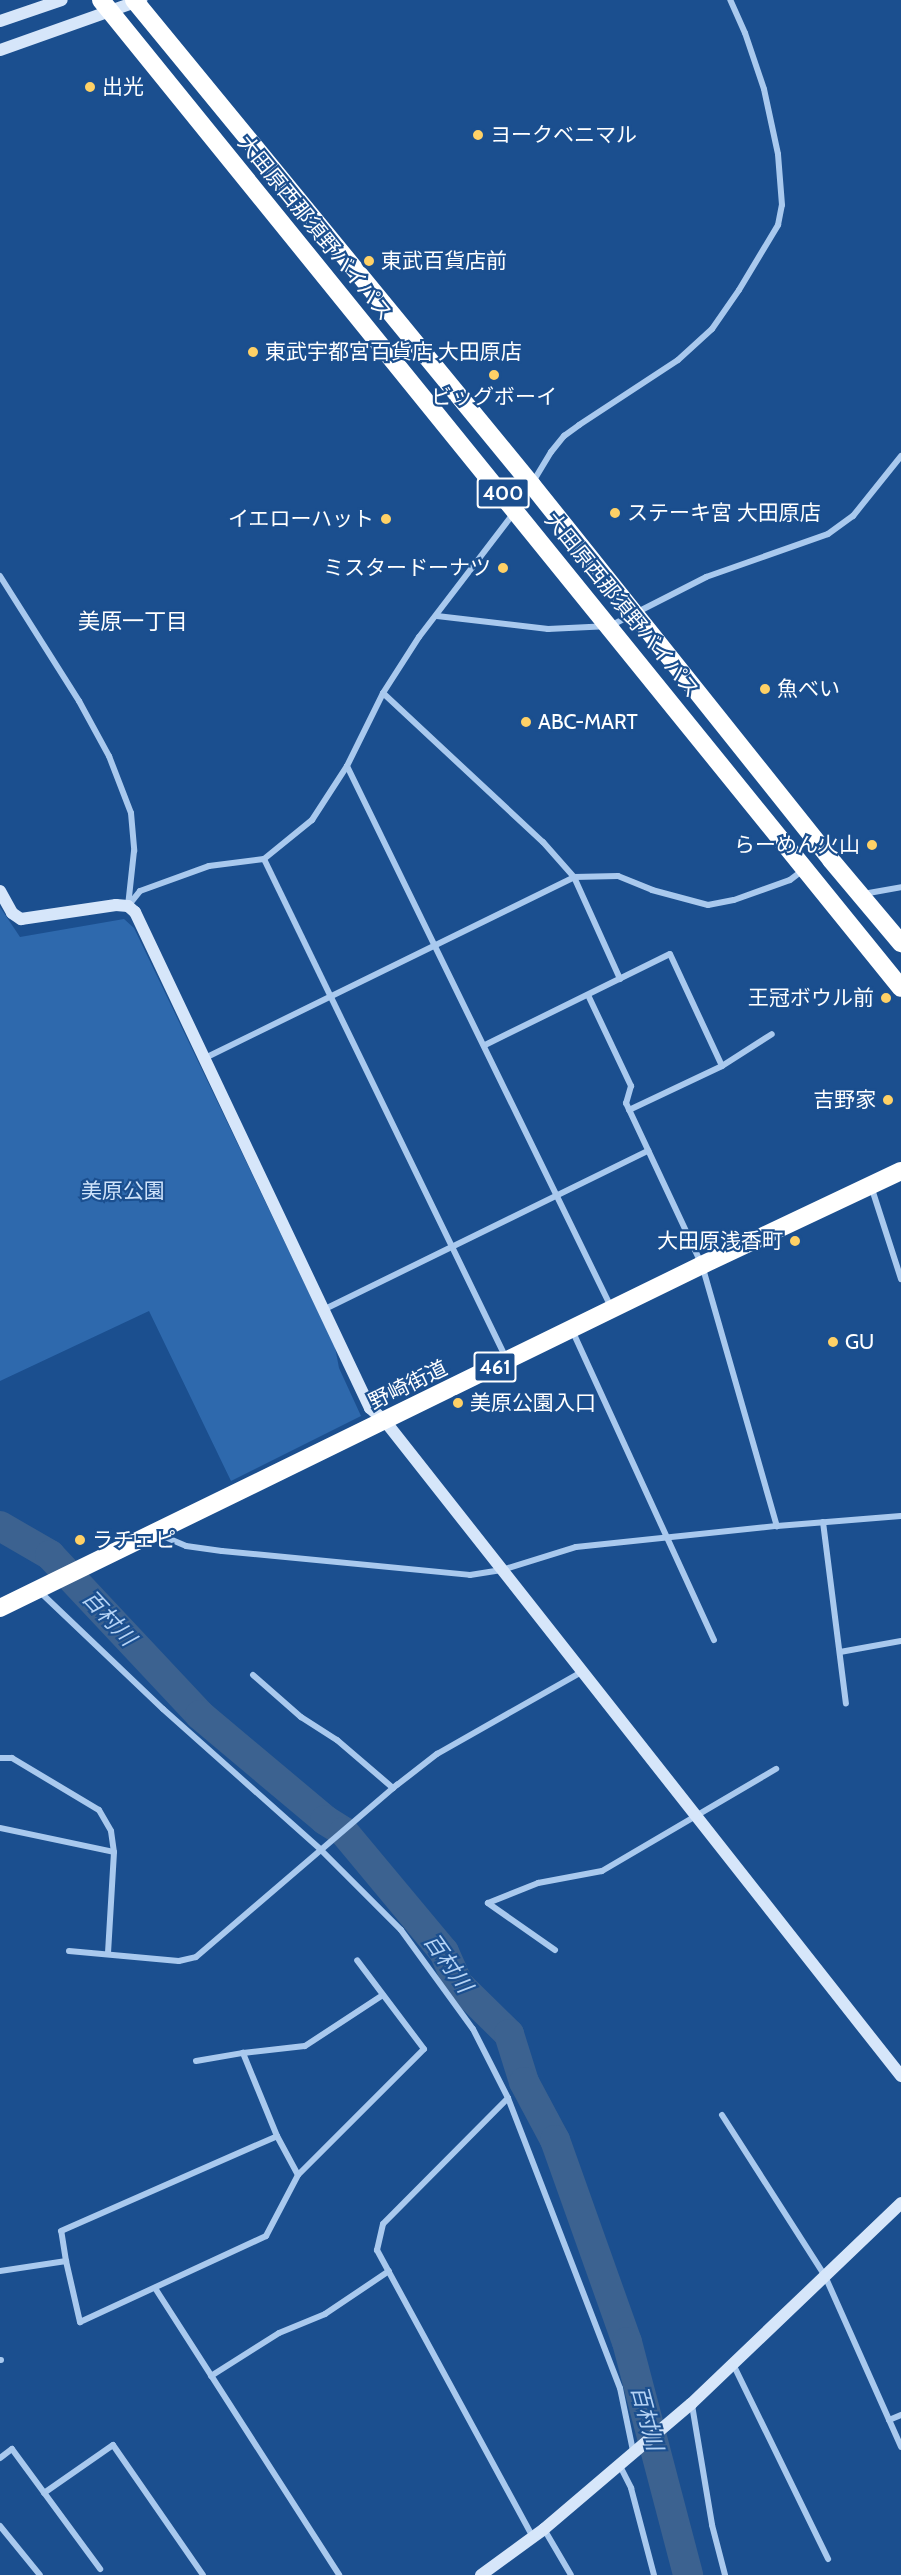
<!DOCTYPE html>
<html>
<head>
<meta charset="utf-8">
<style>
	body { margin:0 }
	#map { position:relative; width:901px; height:2575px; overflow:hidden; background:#1b4f8f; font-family:Cabin,"Noto Sans JP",sans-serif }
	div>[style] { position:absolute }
	.green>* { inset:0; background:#2e69ad }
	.river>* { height:30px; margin:-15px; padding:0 15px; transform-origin:15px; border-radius:15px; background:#3c6290 }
	.street>* { height:6px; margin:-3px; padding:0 3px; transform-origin:3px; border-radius:3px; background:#a9c9ee }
	.secondary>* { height:12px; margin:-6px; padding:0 6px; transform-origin:6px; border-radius:6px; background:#d6e6fa }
	.highway>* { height:18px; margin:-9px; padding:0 9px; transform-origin:9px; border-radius:9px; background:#fff }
	.dots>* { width:16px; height:16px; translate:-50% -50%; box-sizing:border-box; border:3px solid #1b4f8f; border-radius:50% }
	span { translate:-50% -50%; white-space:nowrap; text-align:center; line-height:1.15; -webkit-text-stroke:4.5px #1b4f8f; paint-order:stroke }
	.shield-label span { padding:2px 4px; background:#1b4f8f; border:2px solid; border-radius:4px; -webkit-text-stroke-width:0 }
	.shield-label { font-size:20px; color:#fff; font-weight:700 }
	.poi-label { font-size:21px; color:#fff }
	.left { translate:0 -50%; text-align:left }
	.right { translate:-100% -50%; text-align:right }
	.street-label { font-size:21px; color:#fff }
	.park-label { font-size:21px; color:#cfe3fa }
	.neighbourhood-label { font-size:22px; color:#fff }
	.water-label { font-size:22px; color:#b5d3f5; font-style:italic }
</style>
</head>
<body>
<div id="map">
	<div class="green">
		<div style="clip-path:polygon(0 907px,20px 937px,124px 919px,134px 928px,335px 1347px,339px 1368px,361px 1416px,231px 1481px,149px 1311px,0 1381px)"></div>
	</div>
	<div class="river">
		<div style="left:0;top:1526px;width:58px;rotate:30.1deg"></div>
		<div style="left:50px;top:1555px;width:219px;rotate:46.8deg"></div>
		<div style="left:200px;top:1715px;width:163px;rotate:40deg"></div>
		<div style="left:325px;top:1820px;width:22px;rotate:32deg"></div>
		<div style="left:344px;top:1832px;width:156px;rotate:50.2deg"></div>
		<div style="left:444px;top:1952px;width:36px;rotate:66deg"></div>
		<div style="left:459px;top:1985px;width:70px;rotate:44.4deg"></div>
		<div style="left:509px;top:2034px;width:50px;rotate:72.6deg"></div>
		<div style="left:524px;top:2082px;width:66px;rotate:61.9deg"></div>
		<div style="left:555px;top:2140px;width:214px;rotate:70.4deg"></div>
		<div style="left:627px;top:2342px;width:241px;rotate:75.3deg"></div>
	</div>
	<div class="street">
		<div style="left:0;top:576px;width:148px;rotate:57.7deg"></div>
		<div style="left:79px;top:701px;width:63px;rotate:61.4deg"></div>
		<div style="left:109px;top:756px;width:61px;rotate:68.9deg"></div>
		<div style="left:131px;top:813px;width:38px;rotate:85deg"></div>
		<div style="left:134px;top:851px;width:55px;rotate:96.2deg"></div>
		<div style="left:437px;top:616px;width:112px;rotate:6.7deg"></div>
		<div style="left:548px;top:629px;width:62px;rotate:-2.8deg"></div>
		<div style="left:610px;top:626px;width:108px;rotate:-27deg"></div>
		<div style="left:706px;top:577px;width:129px;rotate:-19.4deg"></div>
		<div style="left:828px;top:534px;width:31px;rotate:-36deg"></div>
		<div style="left:853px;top:516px;width:77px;rotate:-51.3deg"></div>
		<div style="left:383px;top:693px;width:219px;rotate:43deg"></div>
		<div style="left:543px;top:842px;width:47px;rotate:48.5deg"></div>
		<div style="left:574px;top:877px;width:112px;rotate:65.7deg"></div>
		<div style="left:347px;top:766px;width:602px;rotate:63.99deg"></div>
		<div style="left:264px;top:859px;width:555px;rotate:64.13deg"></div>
		<div style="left:863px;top:894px;width:39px;rotate:-10deg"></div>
		<div style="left:128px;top:906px;width:19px;rotate:-51deg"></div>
		<div style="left:140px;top:891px;width:73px;rotate:-19.9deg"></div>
		<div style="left:209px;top:866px;width:55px;rotate:-7.3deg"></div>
		<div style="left:264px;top:859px;width:62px;rotate:-39.1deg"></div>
		<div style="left:312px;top:820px;width:64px;rotate:-57.1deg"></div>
		<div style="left:347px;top:766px;width:81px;rotate:-63.7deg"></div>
		<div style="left:383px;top:693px;width:67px;rotate:-57.3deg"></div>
		<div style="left:419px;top:637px;width:160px;rotate:-52.6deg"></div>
		<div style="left:516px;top:510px;width:68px;rotate:-58.9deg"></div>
		<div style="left:551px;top:452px;width:21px;rotate:-51deg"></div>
		<div style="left:564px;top:436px;width:19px;rotate:-36deg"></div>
		<div style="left:579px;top:425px;width:118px;rotate:-33.3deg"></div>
		<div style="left:678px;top:360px;width:46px;rotate:-42.4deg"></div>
		<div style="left:712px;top:329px;width:47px;rotate:-55.3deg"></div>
		<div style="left:739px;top:290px;width:76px;rotate:-59deg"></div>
		<div style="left:778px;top:225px;width:20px;rotate:-79deg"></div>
		<div style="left:782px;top:205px;width:51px;rotate:-94.5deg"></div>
		<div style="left:778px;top:154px;width:66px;rotate:-102.2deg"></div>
		<div style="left:764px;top:89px;width:59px;rotate:-108.7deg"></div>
		<div style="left:745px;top:33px;width:36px;rotate:-114deg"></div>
		<div style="left:588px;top:995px;width:101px;rotate:64.7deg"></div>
		<div style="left:631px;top:1086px;width:18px;rotate:106deg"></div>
		<div style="left:626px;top:1103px;width:179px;rotate:64.9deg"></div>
		<div style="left:702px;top:1265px;width:272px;rotate:74deg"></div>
		<div style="left:485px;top:1045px;width:206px;rotate:-26.2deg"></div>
		<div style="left:670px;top:954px;width:123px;rotate:65.1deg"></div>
		<div style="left:205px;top:1058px;width:411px;rotate:-26.1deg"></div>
		<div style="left:574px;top:877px;width:44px;rotate:-1.3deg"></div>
		<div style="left:618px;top:876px;width:37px;rotate:22deg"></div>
		<div style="left:652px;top:890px;width:58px;rotate:15deg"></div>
		<div style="left:708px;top:905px;width:26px;rotate:-11deg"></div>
		<div style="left:734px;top:900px;width:59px;rotate:-19.7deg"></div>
		<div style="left:790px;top:880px;width:15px;rotate:-37deg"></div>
		<div style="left:629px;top:1110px;width:103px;rotate:-25.3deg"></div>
		<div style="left:722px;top:1066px;width:59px;rotate:-32.6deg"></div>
		<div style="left:871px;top:1186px;width:98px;rotate:72.1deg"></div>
		<div style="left:325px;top:1309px;width:360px;rotate:-26.1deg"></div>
		<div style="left:572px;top:1330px;width:341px;rotate:65.4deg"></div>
		<div style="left:823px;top:1522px;width:183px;rotate:82.8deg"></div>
		<div style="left:158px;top:1534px;width:30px;rotate:23deg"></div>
		<div style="left:186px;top:1546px;width:36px;rotate:8deg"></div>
		<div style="left:222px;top:1551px;width:249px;rotate:5.5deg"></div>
		<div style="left:470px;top:1575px;width:32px;rotate:-9deg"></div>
		<div style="left:502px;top:1570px;width:77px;rotate:-17.3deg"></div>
		<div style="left:576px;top:1547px;width:202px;rotate:-6deg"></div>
		<div style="left:777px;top:1526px;width:124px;rotate:-4.6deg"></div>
		<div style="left:39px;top:1591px;width:171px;rotate:43.6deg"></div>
		<div style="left:163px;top:1709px;width:212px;rotate:41.7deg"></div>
		<div style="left:321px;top:1850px;width:113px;rotate:45deg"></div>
		<div style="left:401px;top:1930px;width:122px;rotate:54deg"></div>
		<div style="left:473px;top:2029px;width:77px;rotate:63.1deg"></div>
		<div style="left:508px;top:2098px;width:311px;rotate:68.9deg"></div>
		<div style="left:620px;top:2388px;width:64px;rotate:78.3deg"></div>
		<div style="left:840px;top:1652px;width:62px;rotate:-10.2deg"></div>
		<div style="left:253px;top:1675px;width:64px;rotate:41.2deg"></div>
		<div style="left:301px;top:1717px;width:43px;rotate:32.6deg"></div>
		<div style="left:337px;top:1740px;width:74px;rotate:40.6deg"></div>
		<div style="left:0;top:1758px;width:12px"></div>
		<div style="left:12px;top:1758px;width:101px;rotate:30.9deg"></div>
		<div style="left:99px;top:1810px;width:24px;rotate:60deg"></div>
		<div style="left:111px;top:1831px;width:21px;rotate:82deg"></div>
		<div style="left:114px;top:1852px;width:102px;rotate:93.4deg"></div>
		<div style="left:0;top:1828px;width:116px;rotate:11.9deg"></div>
		<div style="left:555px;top:1950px;width:82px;rotate:-145deg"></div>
		<div style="left:488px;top:1903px;width:54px;rotate:-21.8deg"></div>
		<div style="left:538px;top:1883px;width:65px;rotate:-10.6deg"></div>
		<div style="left:602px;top:1871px;width:202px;rotate:-30.4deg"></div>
		<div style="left:69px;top:1951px;width:110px;rotate:5.2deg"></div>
		<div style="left:179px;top:1961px;width:17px;rotate:-13deg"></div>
		<div style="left:196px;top:1957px;width:265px;rotate:-40.6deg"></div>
		<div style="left:397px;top:1785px;width:51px;rotate:-37.8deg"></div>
		<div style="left:437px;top:1754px;width:168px;rotate:-29.6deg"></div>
		<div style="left:196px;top:2061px;width:48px;rotate:-9.7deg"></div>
		<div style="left:508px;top:2098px;width:177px;rotate:134.8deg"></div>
		<div style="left:383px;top:2224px;width:27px;rotate:103deg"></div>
		<div style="left:377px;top:2250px;width:327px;rotate:61.5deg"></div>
		<div style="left:722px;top:2115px;width:191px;rotate:57.4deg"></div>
		<div style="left:825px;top:2276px;width:187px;rotate:66deg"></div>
		<div style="left:277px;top:2136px;width:90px;rotate:-112.3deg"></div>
		<div style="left:243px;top:2053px;width:62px;rotate:-6.4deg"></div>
		<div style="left:305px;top:2046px;width:93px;rotate:-33.2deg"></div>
		<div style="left:66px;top:2261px;width:63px;rotate:77.1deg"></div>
		<div style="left:80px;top:2322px;width:205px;rotate:-24.8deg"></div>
		<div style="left:266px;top:2236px;width:69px;rotate:-62.3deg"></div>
		<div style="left:0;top:2271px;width:67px;rotate:-8.6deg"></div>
		<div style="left:66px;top:2261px;width:30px;rotate:-99deg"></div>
		<div style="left:61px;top:2231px;width:236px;rotate:-23.7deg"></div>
		<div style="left:277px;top:2136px;width:44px;rotate:61.7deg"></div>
		<div style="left:298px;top:2175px;width:178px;rotate:-45deg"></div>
		<div style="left:424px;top:2049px;width:111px;rotate:-127deg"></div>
		<div style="left:155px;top:2288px;width:341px;rotate:57.3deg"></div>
		<div style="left:0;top:2360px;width:1px"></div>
		<div style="left:733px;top:2364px;width:217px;rotate:64deg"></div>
		<div style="left:211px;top:2376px;width:80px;rotate:-32.3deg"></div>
		<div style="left:279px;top:2333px;width:50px;rotate:-22.4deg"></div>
		<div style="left:325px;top:2314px;width:77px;rotate:-33.9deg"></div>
		<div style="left:692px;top:2405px;width:122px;rotate:80.5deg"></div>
		<div style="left:712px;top:2525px;width:52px;rotate:75.4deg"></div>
		<div style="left:889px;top:2420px;width:13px;rotate:-23deg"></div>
		<div style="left:0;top:2458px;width:15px;rotate:-37deg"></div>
		<div style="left:12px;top:2449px;width:149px;rotate:53.7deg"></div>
		<div style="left:619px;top:2464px;width:27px;rotate:63deg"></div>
		<div style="left:631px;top:2488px;width:90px;rotate:75.2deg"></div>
		<div style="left:44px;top:2493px;width:84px;rotate:-34.8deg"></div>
		<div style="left:113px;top:2445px;width:158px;rotate:55.3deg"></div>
		<div style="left:0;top:2526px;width:63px;rotate:50.8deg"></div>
		<div style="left:544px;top:2529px;width:53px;rotate:59.6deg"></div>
	</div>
	<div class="secondary">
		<div style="left:0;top:21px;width:65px;rotate:-18.7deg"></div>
		<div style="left:0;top:50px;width:150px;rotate:-19.5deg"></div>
		<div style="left:0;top:891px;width:25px;rotate:61deg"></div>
		<div style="left:12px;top:913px;width:11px;rotate:34deg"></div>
		<div style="left:21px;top:919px;width:96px;rotate:-8.4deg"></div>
		<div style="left:116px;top:905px;width:12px;rotate:5deg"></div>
		<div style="left:128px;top:906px;width:9px;rotate:41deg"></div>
		<div style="left:135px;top:912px;width:549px;rotate:64.65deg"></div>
		<div style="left:370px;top:1408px;width:20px;rotate:41deg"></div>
		<div style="left:385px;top:1421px;width:834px;rotate:51.77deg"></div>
		<div style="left:481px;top:2575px;width:78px;rotate:-36.1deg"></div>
		<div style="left:544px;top:2529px;width:193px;rotate:-40.4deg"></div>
		<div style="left:691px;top:2404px;width:291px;rotate:-43.7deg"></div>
	</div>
	<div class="highway">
		<div style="left:101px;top:0;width:1271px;rotate:51deg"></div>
		<div style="left:134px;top:0;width:627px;rotate:50.63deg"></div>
		<div style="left:532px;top:485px;width:480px;rotate:51.4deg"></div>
		<div style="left:831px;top:860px;width:109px;rotate:49.9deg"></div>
		<div style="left:0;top:1608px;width:781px;rotate:-26.04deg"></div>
		<div style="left:702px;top:1265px;width:220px;rotate:-25.3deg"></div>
	</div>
	<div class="dots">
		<div style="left:90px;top:87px;background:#ffd166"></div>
		<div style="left:478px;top:135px;background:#ffd166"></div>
		<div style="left:369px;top:261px;background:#ffd166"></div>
		<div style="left:253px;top:352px;background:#ffd166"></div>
		<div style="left:494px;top:375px;background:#ffd166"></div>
		<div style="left:615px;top:513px;background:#ffd166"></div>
		<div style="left:386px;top:519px;background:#ffd166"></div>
		<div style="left:503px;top:568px;background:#ffd166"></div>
		<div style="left:765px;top:689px;background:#ffd166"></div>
		<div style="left:526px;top:722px;background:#ffd166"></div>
		<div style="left:872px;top:845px;background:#ffd166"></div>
		<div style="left:886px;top:998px;background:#ffd166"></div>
		<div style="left:888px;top:1100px;background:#ffd166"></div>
		<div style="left:795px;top:1241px;background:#ffd166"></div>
		<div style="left:833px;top:1342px;background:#ffd166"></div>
		<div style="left:458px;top:1403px;background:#ffd166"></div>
		<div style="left:80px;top:1540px;background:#ffd166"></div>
	</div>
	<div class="shield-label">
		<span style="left:503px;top:493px">400</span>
		<span style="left:495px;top:1367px">461</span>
	</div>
	<div class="poi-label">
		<span class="left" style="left:102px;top:87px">出光</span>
		<span class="left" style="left:490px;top:135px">ヨークベニマル</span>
		<span class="left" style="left:381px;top:261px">東武百貨店前</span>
		<span class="left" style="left:265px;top:352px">東武宇都宮百貨店 大田原店</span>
		<span style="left:494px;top:397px">ビッグボーイ</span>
		<span class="left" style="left:627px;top:513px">ステーキ宮 大田原店</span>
		<span class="right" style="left:374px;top:519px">イエローハット</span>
		<span class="right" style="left:491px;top:568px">ミスタードーナツ</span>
		<span class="left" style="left:777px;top:689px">魚べい</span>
		<span class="left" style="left:538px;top:722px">ABC-MART</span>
		<span class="right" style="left:860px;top:845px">らーめん火山</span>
		<span class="right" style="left:874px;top:998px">王冠ボウル前</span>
		<span class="right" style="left:876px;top:1100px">吉野家</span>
		<span class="right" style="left:783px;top:1241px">大田原浅香町</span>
		<span class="left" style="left:845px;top:1342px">GU</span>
		<span class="left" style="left:470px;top:1403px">美原公園入口</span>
		<span class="left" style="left:92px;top:1540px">ラチェピ</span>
	</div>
	<div class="street-label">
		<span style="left:315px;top:228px;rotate:51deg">大田原西那須野バイパス</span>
		<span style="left:622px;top:605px;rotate:51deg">大田原西那須野バイパス</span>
		<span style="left:408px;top:1385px;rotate:-26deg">野崎街道</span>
	</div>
	<div class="park-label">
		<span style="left:123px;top:1191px">美原公園</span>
	</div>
	<div class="neighbourhood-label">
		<span style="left:133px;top:622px">美原一丁目</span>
	</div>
	<div class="water-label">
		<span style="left:109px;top:1618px;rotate:47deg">百村川</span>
		<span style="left:448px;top:1963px;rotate:55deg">百村川</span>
		<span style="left:647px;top:2418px;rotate:75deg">百村川</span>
	</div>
</div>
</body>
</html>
